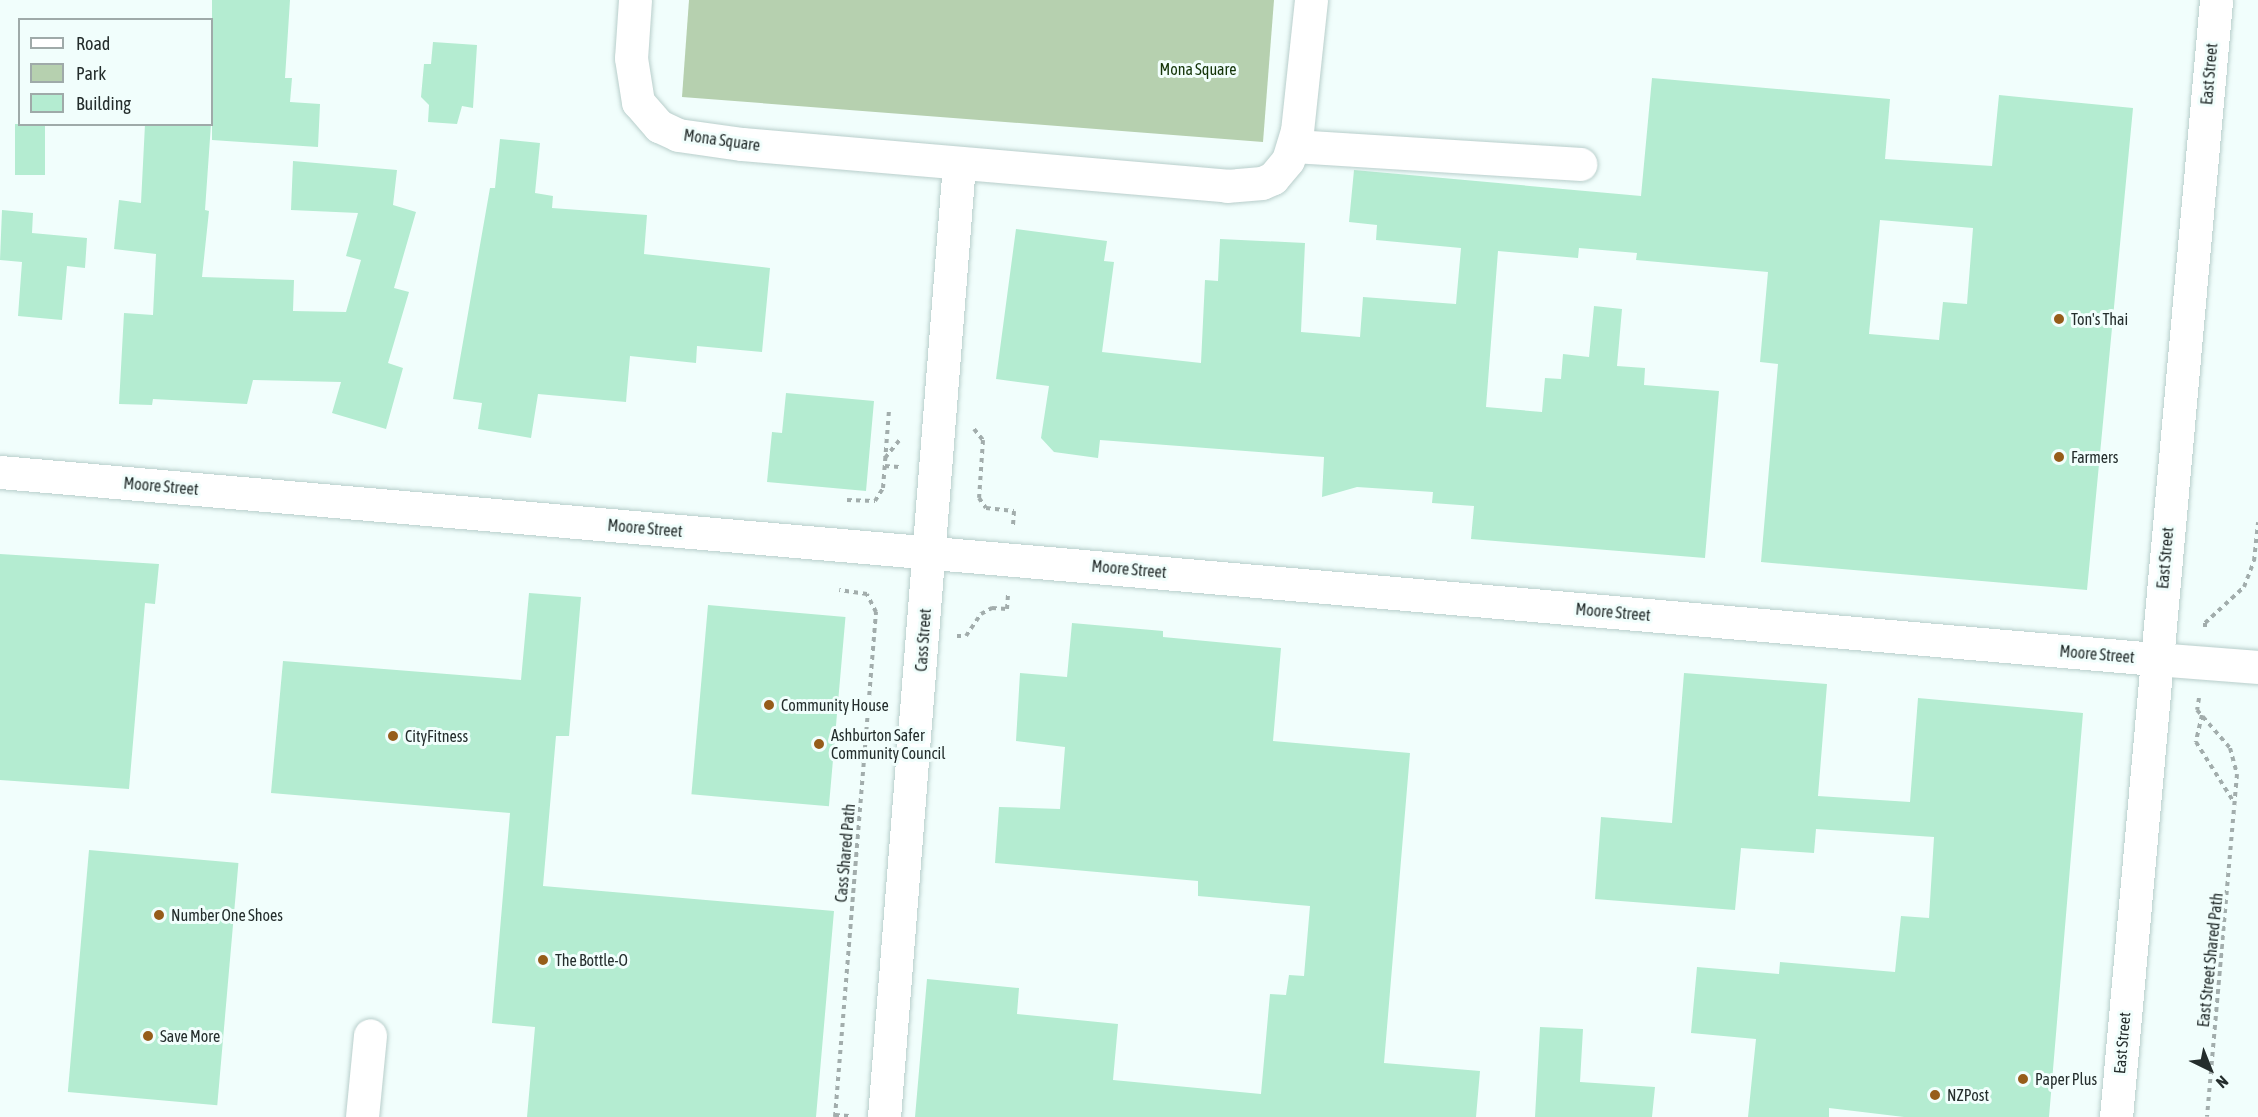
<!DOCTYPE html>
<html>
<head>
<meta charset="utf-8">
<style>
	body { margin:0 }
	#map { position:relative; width:2258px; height:1117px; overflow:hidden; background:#f1fefc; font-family:"Asap Condensed",sans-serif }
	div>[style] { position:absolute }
	.green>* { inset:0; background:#b6d0af }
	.building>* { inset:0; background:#b4ecd1; transform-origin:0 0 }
	.path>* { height:4px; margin-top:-2px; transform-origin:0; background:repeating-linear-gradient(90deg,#a2adac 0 4.5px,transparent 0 9px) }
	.roads { filter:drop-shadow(0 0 2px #b8cecb) drop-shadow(0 0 2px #b8cecb) }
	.minor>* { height:33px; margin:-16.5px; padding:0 16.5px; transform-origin:16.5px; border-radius:16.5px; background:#fff }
	.major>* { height:33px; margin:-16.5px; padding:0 16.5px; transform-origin:16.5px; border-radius:16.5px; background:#fff }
	.dots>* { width:16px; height:16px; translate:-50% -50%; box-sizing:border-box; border:3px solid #f1fefc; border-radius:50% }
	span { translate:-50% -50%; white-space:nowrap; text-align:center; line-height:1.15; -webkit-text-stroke:6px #f1fefc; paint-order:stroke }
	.park-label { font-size:16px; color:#143408 }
	.street-label { font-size:16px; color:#242d2c }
	.poi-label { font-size:16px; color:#242d2c }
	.left { translate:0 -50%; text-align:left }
	.legend { position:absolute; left:18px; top:18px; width:195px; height:108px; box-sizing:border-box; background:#f1fefc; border:2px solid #9faaa9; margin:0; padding:8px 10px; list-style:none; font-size:18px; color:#242d2c }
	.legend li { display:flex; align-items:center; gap:12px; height:30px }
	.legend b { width:30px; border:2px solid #9faaa9 }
	.north { position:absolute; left:2180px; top:1039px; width:60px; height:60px; -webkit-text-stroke:4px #f1fefc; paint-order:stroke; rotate:137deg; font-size:16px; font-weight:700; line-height:24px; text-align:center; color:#242d2c }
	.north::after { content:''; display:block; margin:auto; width:21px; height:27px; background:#242d2c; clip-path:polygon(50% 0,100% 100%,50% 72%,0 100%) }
</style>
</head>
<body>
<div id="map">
	<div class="green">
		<div style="clip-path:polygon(689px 0,1274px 0,1263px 142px,682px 97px)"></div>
	</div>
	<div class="building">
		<div style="clip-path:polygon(212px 0,290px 0,285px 78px,292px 78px,290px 102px,320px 104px,318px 147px,212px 140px)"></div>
		<div style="clip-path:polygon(433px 42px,477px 45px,473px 108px,462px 106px,457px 124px,428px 122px,429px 105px,421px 97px,424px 64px,431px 64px)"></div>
		<div style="clip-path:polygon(evenodd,1652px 78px,1890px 99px,1885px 159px,1992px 166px,1999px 95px,2133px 108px,2087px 590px,1761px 562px,1778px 364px,1760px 362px,1768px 272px,1636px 260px,1637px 253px,1579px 248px,1578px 258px,1498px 251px,1486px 407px,1542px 412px,1545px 378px,1561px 379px,1563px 354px,1589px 357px,1594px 306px,1622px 309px,1617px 366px,1645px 368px,1644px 385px,1719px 391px,1705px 558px,1471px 539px,1474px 506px,1432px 503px,1433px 492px,1357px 487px,1322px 497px,1324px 457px,1100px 440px,1098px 458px,1054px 452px,1041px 438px,1049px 386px,996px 379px,1016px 229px,1107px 241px,1104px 261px,1114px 262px,1102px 352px,1201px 363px,1205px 280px,1218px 281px,1220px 239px,1305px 243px,1301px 332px,1360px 337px,1363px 297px,1456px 304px,1461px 248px,1376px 240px,1377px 225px,1349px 222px,1354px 170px,1641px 196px,1652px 78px,1880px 220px,1973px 228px,1967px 304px,1943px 302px,1939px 340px,1869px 334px,1880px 220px)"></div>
		<div style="left:15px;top:124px;width:30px;height:51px"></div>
		<div style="clip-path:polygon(145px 124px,211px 124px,205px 210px,209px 211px,202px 277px,294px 280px,293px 311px,346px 312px,361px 260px,346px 256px,358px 213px,291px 210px,293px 161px,397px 170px,393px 205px,416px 212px,394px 288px,409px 292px,388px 363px,403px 368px,386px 429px,332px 413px,341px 382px,253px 380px,247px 404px,153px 399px,152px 405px,119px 404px,124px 313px,153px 315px,156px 254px,114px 249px,119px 200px,141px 203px)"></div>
		<div style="clip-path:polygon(500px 139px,540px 143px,535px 193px,553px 196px,552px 208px,647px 215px,644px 254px,770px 268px,762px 352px,697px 346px,696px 363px,630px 356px,626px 402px,538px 394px,531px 438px,478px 429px,482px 403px,453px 399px,490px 188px,495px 188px)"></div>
		<div style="clip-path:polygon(2px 210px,33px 213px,32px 233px,87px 238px,85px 268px,67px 266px,62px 320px,18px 316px,22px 262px,0 260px)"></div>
		<div style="clip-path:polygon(786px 393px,874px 401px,866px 491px,767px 482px,772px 432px,782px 433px)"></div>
		<div style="clip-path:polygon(0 554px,159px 564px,155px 604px,145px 603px,129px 789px,0 780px)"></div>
		<div style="clip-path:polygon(529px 593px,581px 597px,569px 736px,556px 736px,543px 886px,834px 911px,816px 1117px,527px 1117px,535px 1027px,492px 1023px,510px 813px,271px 793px,283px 661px,521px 680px)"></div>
		<div style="left:708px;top:605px;width:138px;height:190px;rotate:5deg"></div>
		<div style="clip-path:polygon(1072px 623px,1163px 631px,1163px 637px,1281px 648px,1273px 741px,1410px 753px,1384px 1063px,1480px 1071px,1476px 1117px,915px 1117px,927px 979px,1019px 988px,1017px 1014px,1118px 1024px,1113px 1080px,1261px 1094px,1270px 994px,1286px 995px,1289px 975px,1304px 976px,1310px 906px,1198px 896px,1198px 881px,995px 863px,999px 807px,1060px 809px,1065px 747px,1016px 741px,1020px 673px,1067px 677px)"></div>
		<div style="clip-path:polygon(1684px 673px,1827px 684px,1818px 796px,1910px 802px,1918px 698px,2083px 713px,2049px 1117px,1904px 1117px,1829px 1108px,1829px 1117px,1748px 1117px,1756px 1039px,1691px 1033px,1697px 967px,1779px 974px,1780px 962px,1895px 972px,1901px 916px,1929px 918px,1934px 837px,1816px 829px,1814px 853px,1741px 848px,1735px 910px,1595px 899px,1601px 817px,1672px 823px)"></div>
		<div style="left:89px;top:850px;width:150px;height:243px;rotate:5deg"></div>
		<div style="clip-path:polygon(1540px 1027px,1583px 1029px,1580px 1082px,1655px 1087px,1652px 1117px,1535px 1117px)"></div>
	</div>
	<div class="path">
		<div style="left:974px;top:429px;width:14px;rotate:51deg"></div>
		<div style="left:983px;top:440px;width:58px;rotate:93.9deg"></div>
		<div style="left:979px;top:498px;width:12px;rotate:55deg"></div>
		<div style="left:986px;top:508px;width:28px;rotate:6deg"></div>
		<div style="left:1014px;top:511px;width:15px;rotate:94deg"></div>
		<div style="left:885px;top:458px;width:26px;rotate:-51deg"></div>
		<div style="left:885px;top:466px;width:14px;rotate:4deg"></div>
		<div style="left:847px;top:500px;width:28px;rotate:2deg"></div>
		<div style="left:875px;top:501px;width:15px;rotate:-58deg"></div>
		<div style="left:883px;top:488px;width:78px;rotate:-85.6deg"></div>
		<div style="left:2205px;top:627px;width:4px;rotate:-90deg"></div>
		<div style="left:2205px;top:623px;width:53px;rotate:-42.7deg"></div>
		<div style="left:2244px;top:587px;width:28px;rotate:-69deg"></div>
		<div style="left:2254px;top:561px;width:39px;rotate:-84deg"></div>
		<div style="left:957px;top:636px;width:9px"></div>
		<div style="left:966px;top:636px;width:27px;rotate:-56deg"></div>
		<div style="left:981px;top:614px;width:13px;rotate:-29deg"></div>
		<div style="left:992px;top:608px;width:15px;rotate:4deg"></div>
		<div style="left:1007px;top:609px;width:16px;rotate:-86deg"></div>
		<div style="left:2199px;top:698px;width:12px;rotate:99deg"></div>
		<div style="left:2197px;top:710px;width:50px;rotate:49deg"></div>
		<div style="left:2230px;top:748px;width:27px;rotate:75deg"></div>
		<div style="left:2237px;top:774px;width:344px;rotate:95deg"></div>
		<div style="left:2202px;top:715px;width:28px;rotate:103deg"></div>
		<div style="left:2196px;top:742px;width:73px;rotate:57.8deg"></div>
		<div style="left:835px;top:1115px;width:14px;rotate:4deg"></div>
		<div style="left:835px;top:1117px;width:507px;rotate:-85.36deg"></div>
		<div style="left:876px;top:612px;width:20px;rotate:-117deg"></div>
		<div style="left:867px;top:594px;width:28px;rotate:-172deg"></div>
	</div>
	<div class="roads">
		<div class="minor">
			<div style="left:635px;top:0;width:58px;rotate:93.9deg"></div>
			<div style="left:631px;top:58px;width:45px;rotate:81deg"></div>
			<div style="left:638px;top:102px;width:32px;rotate:49deg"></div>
			<div style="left:659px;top:126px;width:21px;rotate:25deg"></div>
			<div style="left:678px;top:135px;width:65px;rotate:8deg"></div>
			<div style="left:742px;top:144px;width:487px;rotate:4.9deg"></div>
			<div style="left:1227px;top:186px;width:35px;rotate:-5deg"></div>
			<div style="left:1262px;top:183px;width:12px;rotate:-24deg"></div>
			<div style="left:1273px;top:178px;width:23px;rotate:-50deg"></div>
			<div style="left:1288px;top:160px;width:30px;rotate:-73deg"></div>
			<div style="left:1297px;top:131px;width:132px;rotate:-83.9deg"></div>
			<div style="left:1294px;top:146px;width:287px;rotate:3.6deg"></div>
			<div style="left:0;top:472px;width:2164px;rotate:4.96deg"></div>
			<div style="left:362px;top:1117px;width:82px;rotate:-84.4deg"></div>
			<div style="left:884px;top:1117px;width:956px;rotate:-85.5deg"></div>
		</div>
		<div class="major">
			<div style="left:2156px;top:659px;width:102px;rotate:4.5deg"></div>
			<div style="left:2116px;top:1117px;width:1121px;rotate:-84.88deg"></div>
		</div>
	</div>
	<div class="dots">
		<div style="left:2059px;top:319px;background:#965d1a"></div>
		<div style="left:2059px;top:457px;background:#965d1a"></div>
		<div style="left:769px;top:705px;background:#965d1a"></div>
		<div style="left:393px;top:736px;background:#965d1a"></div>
		<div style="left:819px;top:744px;background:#965d1a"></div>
		<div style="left:159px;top:915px;background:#965d1a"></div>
		<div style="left:543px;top:960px;background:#965d1a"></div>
		<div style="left:148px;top:1036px;background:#965d1a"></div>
		<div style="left:2023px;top:1079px;background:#965d1a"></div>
		<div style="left:1935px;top:1095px;background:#965d1a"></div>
	</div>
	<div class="park-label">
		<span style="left:1198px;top:69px">Mona Square</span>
	</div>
	<div class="street-label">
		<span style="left:2209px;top:74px;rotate:-85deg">East Street</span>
		<span style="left:722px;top:140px;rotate:8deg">Mona Square</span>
		<span style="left:161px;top:486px;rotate:5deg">Moore Street</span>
		<span style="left:645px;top:528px;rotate:5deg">Moore Street</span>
		<span style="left:2165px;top:558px;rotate:-85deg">East Street</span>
		<span style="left:1129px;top:569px;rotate:5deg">Moore Street</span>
		<span style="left:1613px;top:612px;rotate:5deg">Moore Street</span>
		<span style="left:923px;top:640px;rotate:-86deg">Cass Street</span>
		<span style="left:2097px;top:654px;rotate:5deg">Moore Street</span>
		<span style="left:845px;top:853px;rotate:-85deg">Cass Shared Path</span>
		<span style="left:2210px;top:960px;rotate:-84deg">East Street Shared Path</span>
		<span style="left:2122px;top:1043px;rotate:-85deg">East Street</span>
	</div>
	<div class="poi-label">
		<span class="left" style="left:2071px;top:319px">Ton's Thai</span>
		<span class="left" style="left:2071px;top:457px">Farmers</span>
		<span class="left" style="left:781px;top:705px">Community House</span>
		<span class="left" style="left:831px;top:744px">Ashburton Safer<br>Community Council</span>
		<span class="left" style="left:405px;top:736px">CityFitness</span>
		<span class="left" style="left:171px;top:915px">Number One Shoes</span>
		<span class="left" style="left:555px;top:960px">The Bottle-O</span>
		<span class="left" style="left:160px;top:1036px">Save More</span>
		<span class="left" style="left:2035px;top:1079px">Paper Plus</span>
		<span class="left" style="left:1947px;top:1095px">NZPost</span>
	</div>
	<ul class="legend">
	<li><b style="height:8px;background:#fff"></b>Road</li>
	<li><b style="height:16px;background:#b6d0af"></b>Park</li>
	<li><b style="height:16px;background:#b4ecd1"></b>Building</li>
	</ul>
	<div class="north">N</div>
</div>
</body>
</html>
